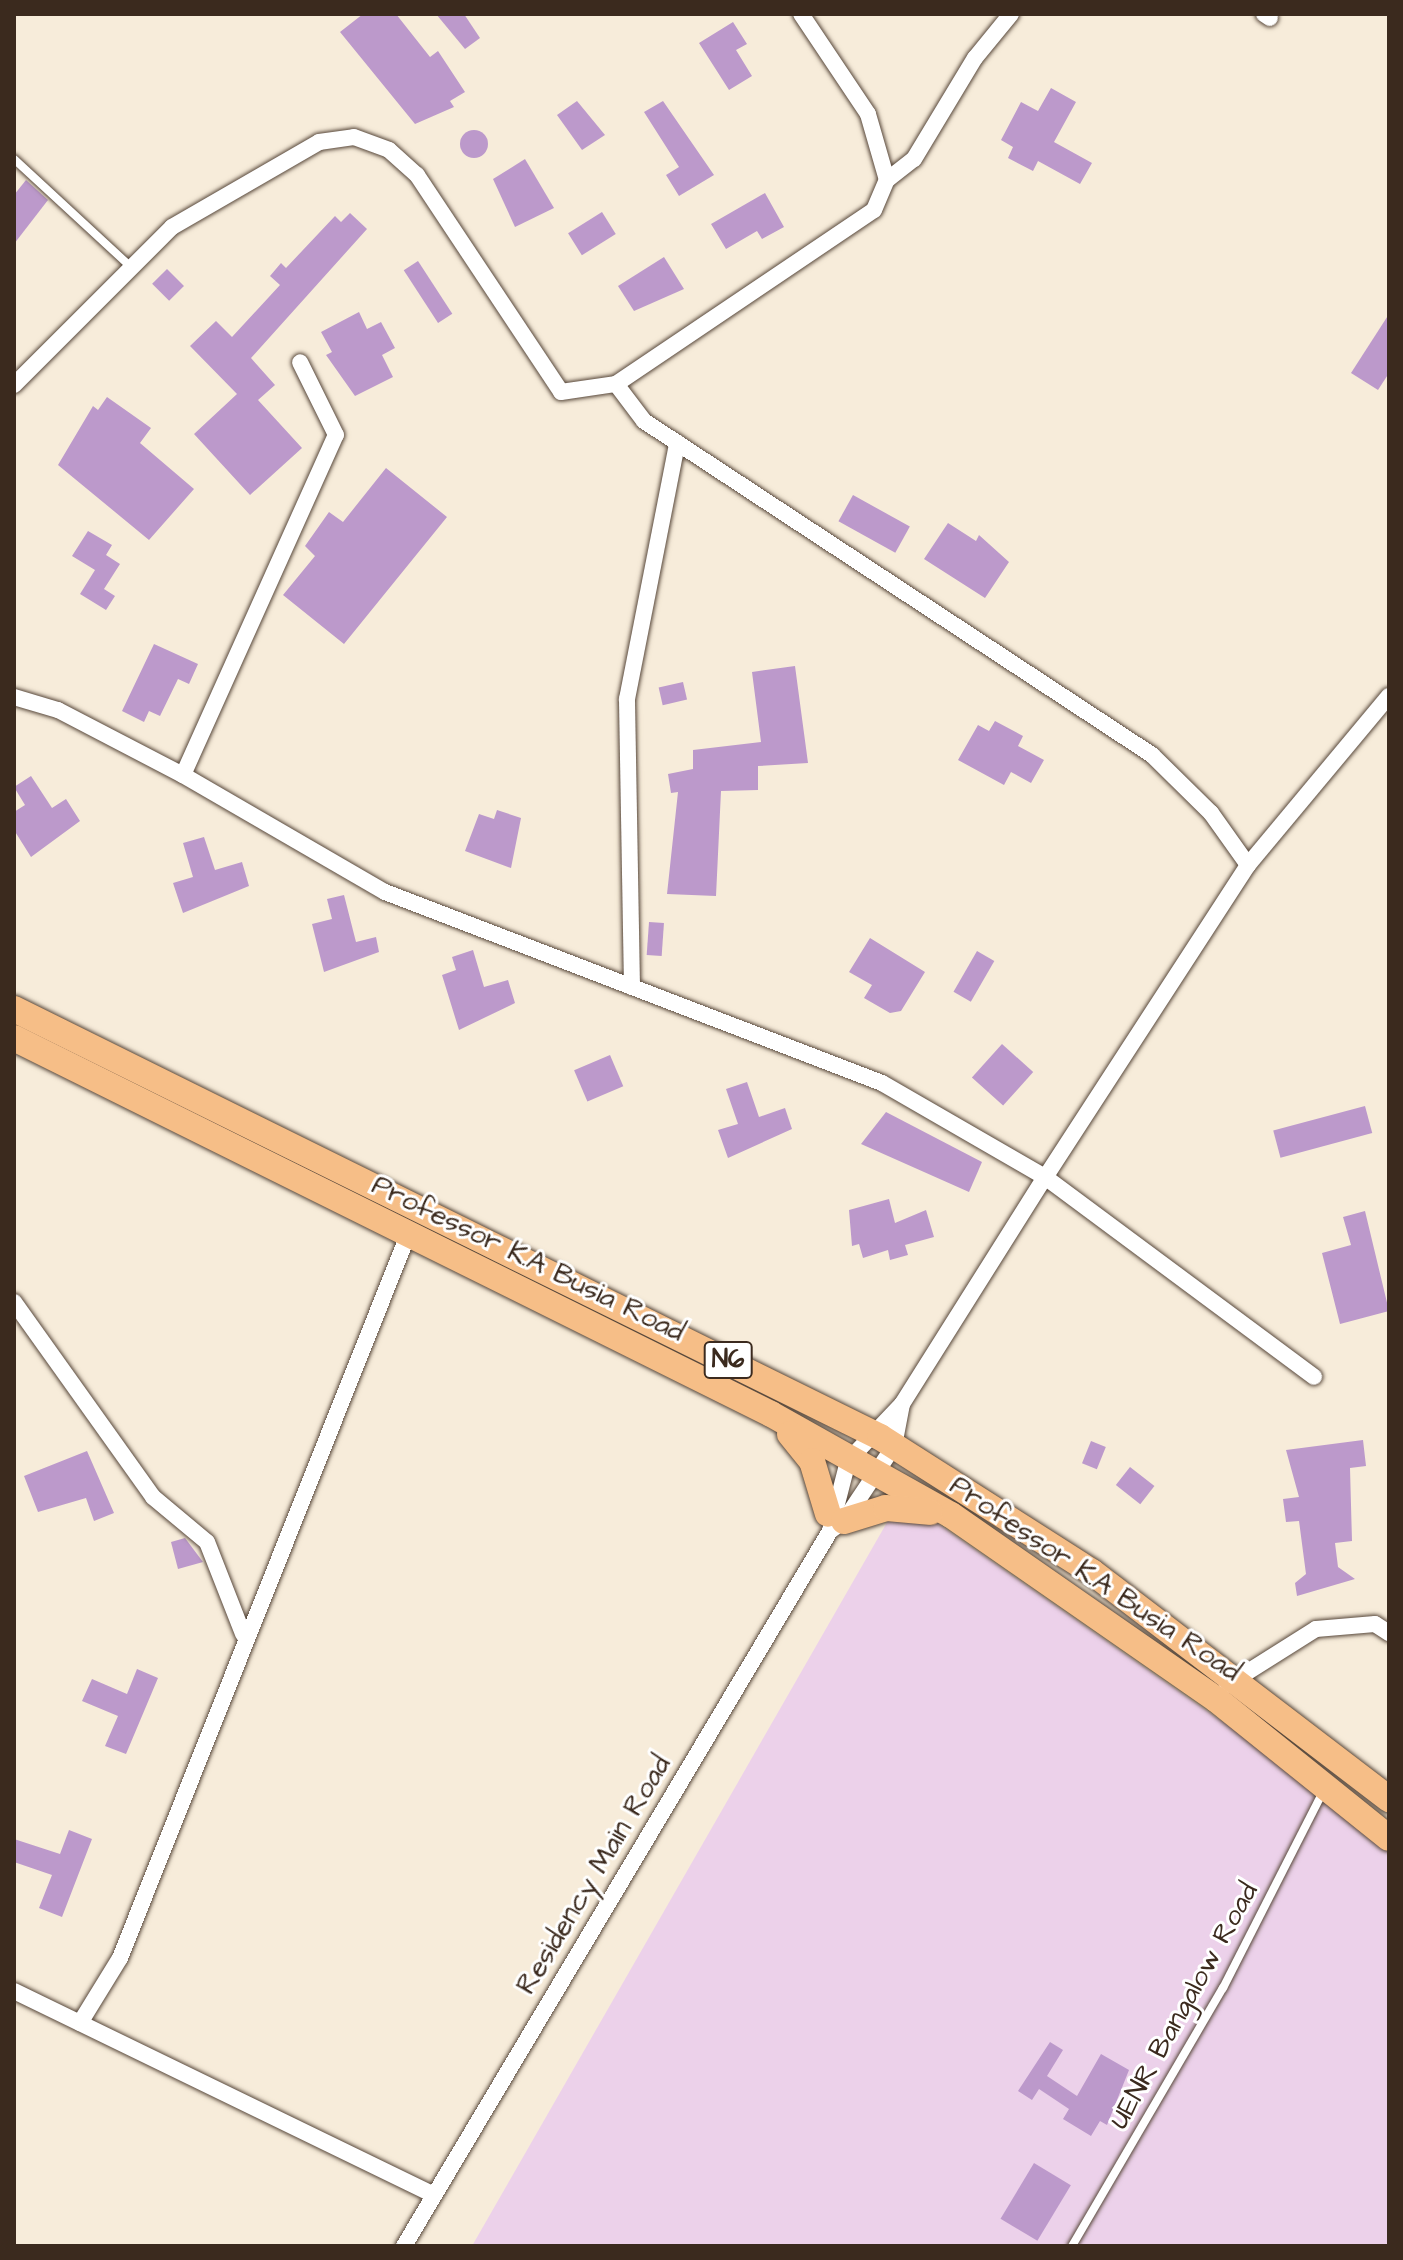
<!DOCTYPE html>
<html>
<head>
<meta charset="utf-8">
<style>
	body { margin:0 }
	#map { position:relative; width:1403px; height:2260px; overflow:hidden; background:#f7ecda; font-family:"Architects Daughter",sans-serif }
	div>[style] { position:absolute }
	.built>* { inset:0; background:#ecd1ea }
	.building>* { inset:0; background:#bc99cb; transform-origin:0 0 }
	.round { border-radius:50% }
	.roads { filter:drop-shadow(0 0 2px #57473a) drop-shadow(0 0 2px #57473a) }
	.service>* { height:8px; margin:-4px; padding:0 4px; transform-origin:4px; border-radius:4px; background:#fff }
	.minor>* { height:16px; margin:-8px; padding:0 8px; transform-origin:8px; border-radius:8px; background:#fff }
	.primary>* { height:26px; margin:-13px; padding:0 13px; transform-origin:13px; border-radius:13px; background:#f6be87 }
	span { translate:-50% -50%; white-space:nowrap; text-align:center; line-height:1.15; -webkit-text-stroke:6px #fff; paint-order:stroke }
	.shield-label span { padding:2px 6px; background:#fff; border:2px solid; border-radius:6px; -webkit-text-stroke-width:0 }
	.shield-label { font-size:26px; color:#3b2a1e; font-weight:700 }
	.street-label { font-size:28px; color:#3b2a1e }
	.frame { position:absolute; inset:0; border:16px solid #3b2a1e; pointer-events:none }
</style>
</head>
<body>
<div id="map">
	<div class="built">
		<div style="clip-path:polygon(901px 1498px,1302px 1777px,1389px 1852px,1389px 2246px,472px 2246px)"></div>
	</div>
	<div class="building">
		<div style="clip-path:polygon(363px 14px,396px 14px,430px 57px,438px 51px,465px 92px,450px 101px,454px 107px,415px 124px,340px 32px)"></div>
		<div style="clip-path:polygon(436px 14px,464px 14px,480px 38px,465px 49px)"></div>
		<div style="clip-path:polygon(733px 22px,747px 44px,736px 50px,752px 76px,729px 90px,699px 43px)"></div>
		<div style="clip-path:polygon(1051px 88px,1076px 102px,1054px 142px,1092px 163px,1080px 184px,1038px 161px,1033px 171px,1008px 158px,1013px 147px,1001px 140px,1021px 102px,1038px 111px)"></div>
		<div style="clip-path:polygon(577px 101px,605px 135px,582px 150px,557px 115px)"></div>
		<div style="clip-path:polygon(663px 101px,714px 175px,679px 196px,666px 175px,679px 167px,644px 112px)"></div>
		<div class="round" style="left:460px;top:130px;width:28px;height:28px"></div>
		<div style="clip-path:polygon(525px 159px,554px 208px,515px 227px,493px 179px)"></div>
		<div style="clip-path:polygon(26px 180px,48px 200px,14px 244px,14px 195px)"></div>
		<div style="clip-path:polygon(765px 193px,784px 227px,762px 239px,757px 231px,726px 249px,711px 224px)"></div>
		<div style="left:602px;top:212px;width:26px;height:40px;rotate:58deg"></div>
		<div style="clip-path:polygon(350px 213px,367px 229px,251px 358px,275px 385px,258px 400px,302px 448px,250px 495px,194px 434px,237px 394px,190px 346px,216px 321px,232px 337px,280px 285px,270px 276px,281px 263px,286px 268px,335px 216px,341px 222px)"></div>
		<div style="clip-path:polygon(664px 257px,684px 289px,634px 311px,618px 286px)"></div>
		<div style="left:418px;top:261px;width:63px;height:17px;rotate:57deg"></div>
		<div style="left:167px;top:269px;width:24px;height:21px;rotate:45deg"></div>
		<div style="clip-path:polygon(359px 312px,367px 329px,381px 322px,395px 348px,382px 355px,393px 377px,355px 396px,326px 355px,332px 352px,321px 332px)"></div>
		<div style="clip-path:polygon(1389px 314px,1389px 373px,1378px 390px,1351px 373px)"></div>
		<div style="clip-path:polygon(107px 397px,151px 428px,140px 443px,194px 489px,149px 540px,58px 465px,93px 406px,98px 410px)"></div>
		<div style="clip-path:polygon(386px 468px,447px 517px,344px 644px,283px 595px,315px 556px,305px 546px,329px 512px,343px 522px)"></div>
		<div style="left:853px;top:495px;width:65px;height:30px;rotate:29deg"></div>
		<div style="clip-path:polygon(948px 523px,976px 541px,979px 535px,1009px 562px,985px 598px,924px 559px)"></div>
		<div style="clip-path:polygon(88px 531px,112px 545px,106px 555px,120px 564px,104px 589px,115px 596px,106px 610px,80px 594px,95px 570px,72px 556px)"></div>
		<div style="clip-path:polygon(154px 644px,198px 664px,189px 684px,178px 679px,160px 716px,149px 711px,144px 722px,122px 711px)"></div>
		<div style="clip-path:polygon(795px 666px,808px 763px,758px 766px,758px 790px,721px 791px,716px 896px,667px 894px,678px 792px,671px 793px,668px 774px,693px 769px,693px 750px,761px 742px,752px 672px)"></div>
		<div style="left:683px;top:682px;width:18px;height:25px;rotate:77deg"></div>
		<div style="clip-path:polygon(995px 721px,1023px 736px,1018px 746px,1044px 760px,1031px 783px,1011px 772px,1004px 785px,958px 760px,978px 725px,989px 731px)"></div>
		<div style="clip-path:polygon(31px 776px,52px 808px,66px 799px,80px 821px,31px 857px,14px 830px,14px 812px,25px 805px,14px 787px)"></div>
		<div style="clip-path:polygon(497px 810px,521px 818px,511px 868px,465px 851px,479px 814px,494px 819px)"></div>
		<div style="clip-path:polygon(204px 837px,215px 870px,242px 862px,249px 886px,183px 913px,173px 883px,193px 877px,183px 843px)"></div>
		<div style="clip-path:polygon(344px 895px,356px 942px,376px 937px,379px 952px,324px 972px,312px 924px,332px 919px,327px 899px)"></div>
		<div style="left:649px;top:922px;width:15px;height:33px;rotate:4deg"></div>
		<div style="clip-path:polygon(870px 938px,925px 972px,901px 1011px,890px 1013px,864px 998px,872px 985px,849px 972px)"></div>
		<div style="clip-path:polygon(473px 950px,484px 987px,508px 980px,515px 1003px,459px 1030px,442px 975px,456px 970px,452px 957px)"></div>
		<div style="left:977px;top:951px;width:20px;height:47px;rotate:30deg"></div>
		<div style="left:1002px;top:1044px;width:42px;height:45px;rotate:42deg"></div>
		<div style="left:610px;top:1055px;width:34px;height:39px;rotate:67deg"></div>
		<div style="clip-path:polygon(747px 1082px,759px 1117px,785px 1108px,792px 1129px,728px 1158px,718px 1130px,738px 1124px,726px 1089px)"></div>
		<div style="left:1365px;top:1106px;width:28px;height:95px;rotate:75deg"></div>
		<div style="clip-path:polygon(886px 1112px,982px 1162px,969px 1192px,861px 1144px)"></div>
		<div style="clip-path:polygon(889px 1199px,895px 1223px,926px 1210px,934px 1237px,905px 1245px,908px 1255px,890px 1260px,888px 1250px,863px 1258px,859px 1244px,852px 1246px,849px 1210px)"></div>
		<div style="clip-path:polygon(1365px 1211px,1389px 1311px,1340px 1324px,1322px 1253px,1351px 1245px,1343px 1217px)"></div>
		<div style="clip-path:polygon(1363px 1440px,1366px 1466px,1350px 1468px,1352px 1541px,1335px 1543px,1338px 1567px,1355px 1579px,1297px 1596px,1295px 1583px,1306px 1574px,1299px 1521px,1286px 1522px,1283px 1499px,1299px 1497px,1286px 1450px)"></div>
		<div style="left:1091px;top:1441px;width:16px;height:24px;rotate:22deg"></div>
		<div style="clip-path:polygon(87px 1451px,114px 1513px,94px 1521px,86px 1498px,38px 1512px,24px 1476px)"></div>
		<div style="left:1130px;top:1467px;width:31px;height:23px;rotate:38deg"></div>
		<div style="clip-path:polygon(185px 1538px,203px 1562px,178px 1569px,171px 1542px)"></div>
		<div style="clip-path:polygon(137px 1669px,158px 1678px,126px 1754px,105px 1746px,118px 1716px,82px 1701px,92px 1679px,127px 1694px)"></div>
		<div style="clip-path:polygon(69px 1830px,92px 1839px,62px 1917px,39px 1908px,52px 1875px,14px 1862px,14px 1839px,60px 1854px)"></div>
		<div style="clip-path:polygon(1050px 2042px,1063px 2050px,1047px 2076px,1077px 2096px,1101px 2054px,1129px 2070px,1107px 2125px,1100px 2121px,1091px 2136px,1063px 2119px,1069px 2109px,1039px 2089px,1032px 2100px,1018px 2091px)"></div>
		<div style="left:1034px;top:2163px;width:43px;height:65px;rotate:31deg"></div>
	</div>
	<div class="roads">
		<div class="service">
			<div style="left:14px;top:159px;width:159px;rotate:42.7deg"></div>
			<div style="left:1072px;top:2246px;width:299px;rotate:-59.7deg"></div>
			<div style="left:1223px;top:1988px;width:222px;rotate:-63deg"></div>
		</div>
		<div class="minor">
			<div style="left:1264px;top:14px;width:7px;rotate:34deg"></div>
			<div style="left:887px;top:180px;width:34px;rotate:-38deg"></div>
			<div style="left:914px;top:159px;width:118px;rotate:-58.9deg"></div>
			<div style="left:975px;top:58px;width:57px;rotate:-50.7deg"></div>
			<div style="left:616px;top:384px;width:311px;rotate:-34deg"></div>
			<div style="left:874px;top:210px;width:33px;rotate:-67deg"></div>
			<div style="left:887px;top:180px;width:69px;rotate:-106.1deg"></div>
			<div style="left:868px;top:114px;width:120px;rotate:-123.8deg"></div>
			<div style="left:14px;top:385px;width:223px;rotate:-45deg"></div>
			<div style="left:172px;top:227px;width:170px;rotate:-30deg"></div>
			<div style="left:319px;top:142px;width:35px;rotate:-8deg"></div>
			<div style="left:354px;top:137px;width:37px;rotate:20deg"></div>
			<div style="left:389px;top:150px;width:38px;rotate:42deg"></div>
			<div style="left:417px;top:175px;width:260px;rotate:56.4deg"></div>
			<div style="left:561px;top:392px;width:56px;rotate:-8.3deg"></div>
			<div style="left:616px;top:384px;width:46px;rotate:52.9deg"></div>
			<div style="left:644px;top:421px;width:608px;rotate:33.32deg"></div>
			<div style="left:1152px;top:755px;width:83px;rotate:44.5deg"></div>
			<div style="left:1211px;top:813px;width:64px;rotate:54.6deg"></div>
			<div style="left:1248px;top:865px;width:372px;rotate:123deg"></div>
			<div style="left:1045px;top:1177px;width:335px;rotate:36.6deg"></div>
			<div style="left:14px;top:697px;width:46px;rotate:16.5deg"></div>
			<div style="left:58px;top:710px;width:141px;rotate:27.5deg"></div>
			<div style="left:183px;top:775px;width:233px;rotate:30.1deg"></div>
			<div style="left:385px;top:892px;width:532px;rotate:21.02deg"></div>
			<div style="left:882px;top:1083px;width:188px;rotate:30deg"></div>
			<div style="left:1045px;top:1177px;width:268px;rotate:122.2deg"></div>
			<div style="left:902px;top:1404px;width:79px;rotate:133.5deg"></div>
			<div style="left:848px;top:1461px;width:72px;rotate:104.4deg"></div>
			<div style="left:183px;top:775px;width:373px;rotate:-65.8deg"></div>
			<div style="left:336px;top:435px;width:81px;rotate:-116.3deg"></div>
			<div style="left:1248px;top:865px;width:220px;rotate:-50.2deg"></div>
			<div style="left:632px;top:987px;width:288px;rotate:-91deg"></div>
			<div style="left:627px;top:699px;width:261px;rotate:-78.9deg"></div>
			<div style="left:14px;top:1302px;width:239px;rotate:54.5deg"></div>
			<div style="left:153px;top:1497px;width:70px;rotate:39.8deg"></div>
			<div style="left:207px;top:1542px;width:99px;rotate:68.6deg"></div>
			<div style="left:1227px;top:1685px;width:105px;rotate:-32.2deg"></div>
			<div style="left:1316px;top:1629px;width:59px;rotate:-4.8deg"></div>
			<div style="left:1375px;top:1624px;width:17px;rotate:33deg"></div>
			<div style="left:14px;top:1991px;width:467px;rotate:25.9deg"></div>
			<div style="left:80px;top:2023px;width:76px;rotate:-58.4deg"></div>
			<div style="left:120px;top:1958px;width:778px;rotate:-68.28deg"></div>
			<div style="left:404px;top:2246px;width:832px;rotate:-59.21deg"></div>
			<div style="left:830px;top:1531px;width:17px;rotate:-36deg"></div>
			<div style="left:844px;top:1521px;width:90px;rotate:-56.3deg"></div>
			<div style="left:894px;top:1446px;width:43px;rotate:-79.2deg"></div>
		</div>
		<div class="primary">
			<div style="left:14px;top:1009px;width:966px;rotate:26.3deg"></div>
			<div style="left:880px;top:1437px;width:251px;rotate:32.5deg"></div>
			<div style="left:1092px;top:1572px;width:374px;rotate:37.4deg"></div>
			<div style="left:14px;top:1038px;width:845px;rotate:26.41deg"></div>
			<div style="left:771px;top:1414px;width:206px;rotate:29.3deg"></div>
			<div style="left:951px;top:1515px;width:323px;rotate:34.8deg"></div>
			<div style="left:1216px;top:1699px;width:222px;rotate:38.8deg"></div>
			<div style="left:790px;top:1434px;width:35px;rotate:51deg"></div>
			<div style="left:812px;top:1461px;width:55px;rotate:73.2deg"></div>
			<div style="left:844px;top:1521px;width:44px;rotate:-17.2deg"></div>
			<div style="left:886px;top:1508px;width:44px;rotate:5.2deg"></div>
		</div>
	</div>
	<div class="shield-label">
		<span style="left:728px;top:1360px">N6</span>
	</div>
	<div class="street-label">
		<span style="left:528px;top:1259px;rotate:26deg">Professor K.A Busia Road</span>
		<span style="left:1095px;top:1579px;rotate:34deg">Professor K.A Busia Road</span>
		<span style="left:594px;top:1875px;rotate:-59deg">Residency Main Road</span>
		<span style="left:1184px;top:2006px;rotate:-61deg">UENR Bangalow Road</span>
	</div>
	<div class="frame"></div>
</div>
</body>
</html>
